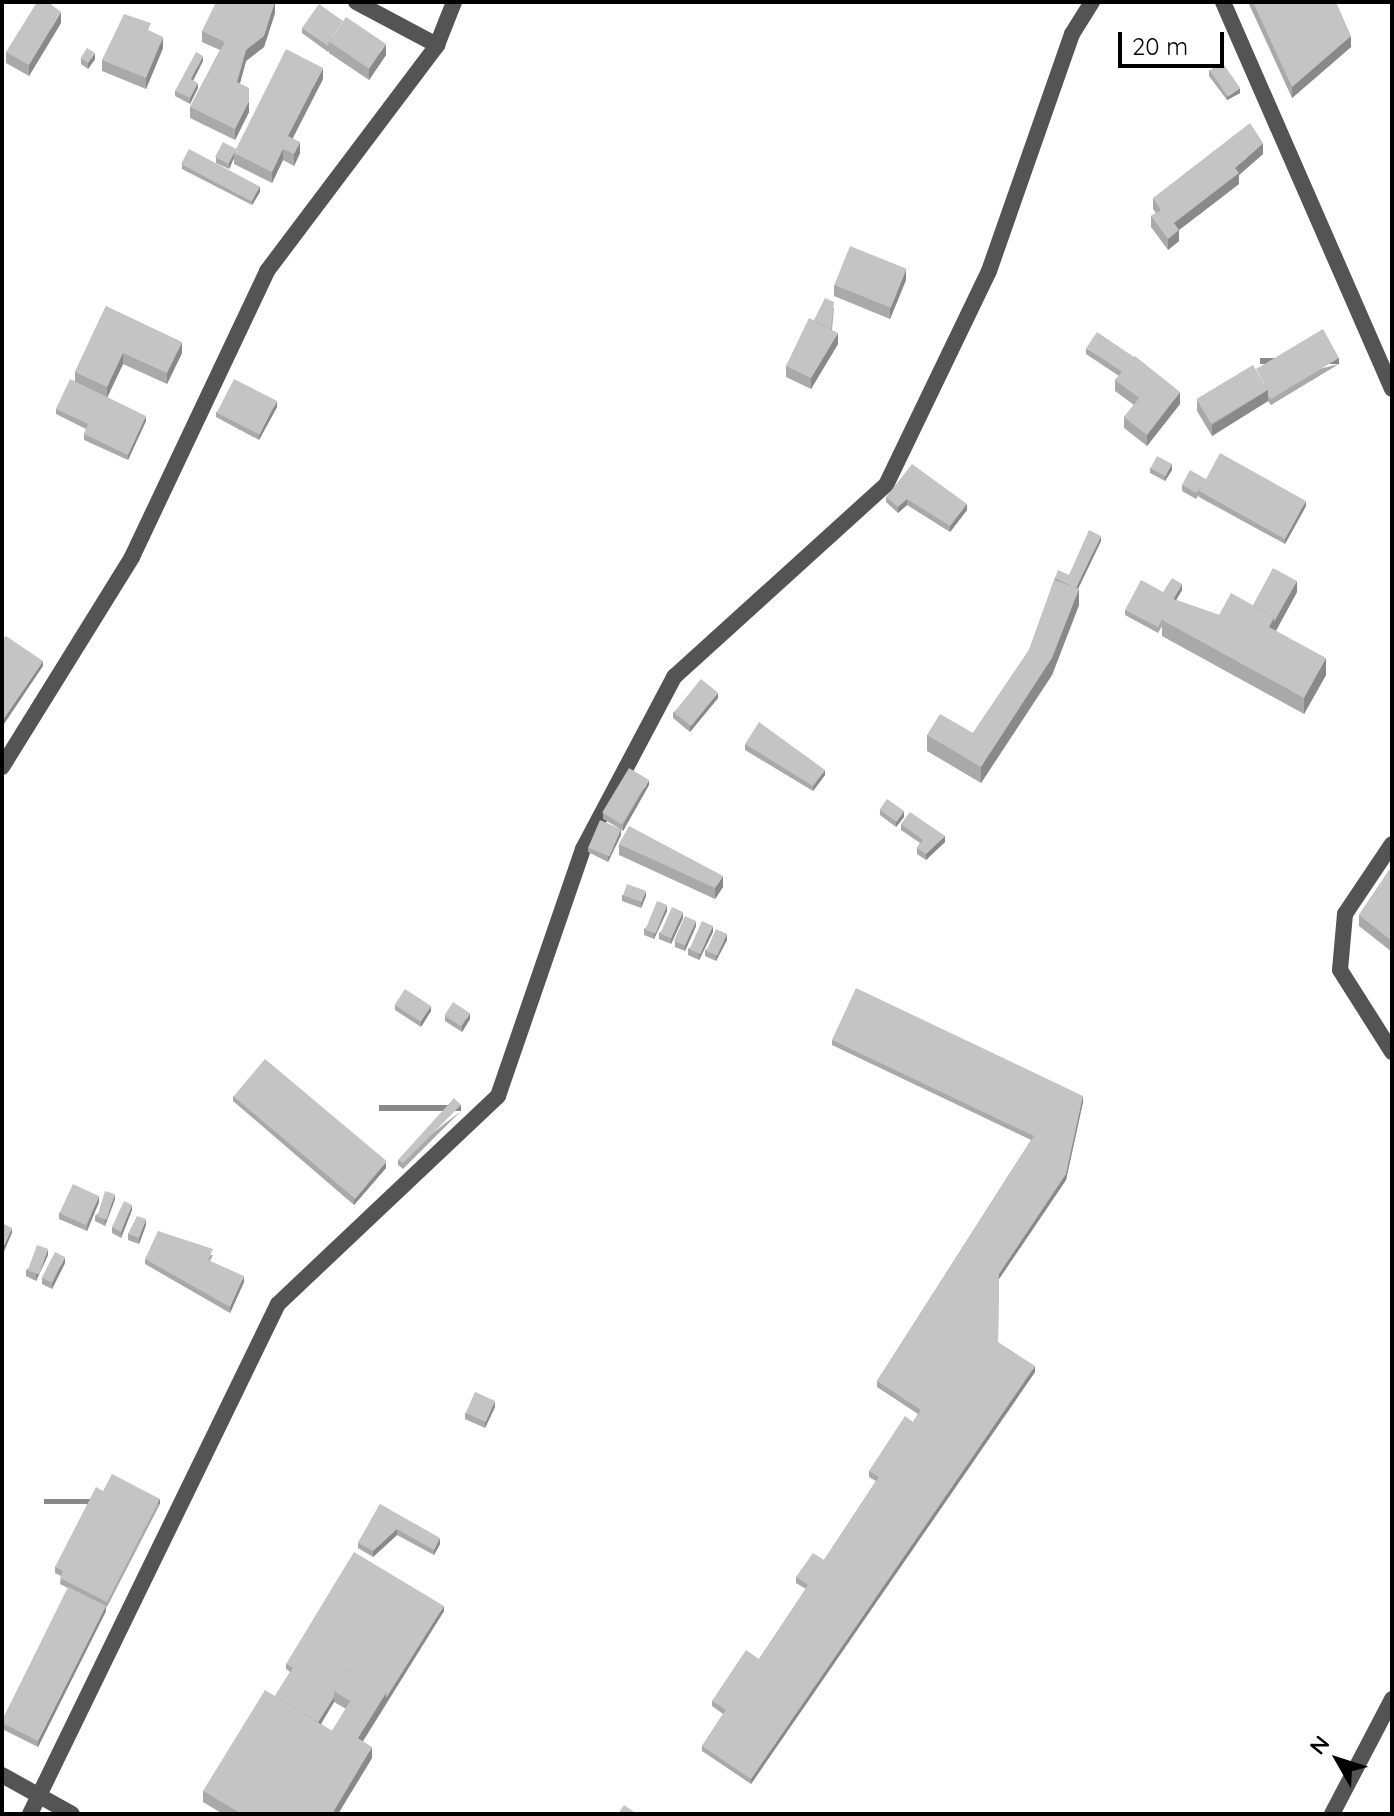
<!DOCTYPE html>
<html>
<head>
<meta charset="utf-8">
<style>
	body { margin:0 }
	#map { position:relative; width:1394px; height:1816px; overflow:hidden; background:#fff; font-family:Quicksand,sans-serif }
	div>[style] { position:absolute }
	.minor>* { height:16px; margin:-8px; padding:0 8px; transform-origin:8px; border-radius:8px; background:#545454 }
	.tertiary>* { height:16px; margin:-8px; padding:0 8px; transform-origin:8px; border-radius:8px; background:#545454 }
	.wall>* { inset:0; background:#a9a9a9 }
	.shaded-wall>* { inset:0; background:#898989; transform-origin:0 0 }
	.building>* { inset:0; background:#c4c4c4; transform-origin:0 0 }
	span { translate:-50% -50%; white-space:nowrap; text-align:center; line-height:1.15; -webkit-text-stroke:6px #fff; paint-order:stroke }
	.frame { position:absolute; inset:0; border:4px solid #000; pointer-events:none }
	.north { position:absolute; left:1298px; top:1720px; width:80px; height:80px; -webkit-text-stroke:6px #fff; paint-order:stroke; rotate:309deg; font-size:22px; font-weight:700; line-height:32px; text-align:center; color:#000 }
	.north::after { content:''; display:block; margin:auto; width:28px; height:36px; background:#000; clip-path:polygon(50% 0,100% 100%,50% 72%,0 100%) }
	.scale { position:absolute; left:1118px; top:32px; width:106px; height:36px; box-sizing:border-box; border:4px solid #000; border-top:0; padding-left:10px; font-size:24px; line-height:28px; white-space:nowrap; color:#000; -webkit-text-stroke:6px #fff; paint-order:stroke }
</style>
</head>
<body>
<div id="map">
	<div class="minor">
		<div style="left:356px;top:2px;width:92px;rotate:28deg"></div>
		<div style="left:2px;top:767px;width:247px;rotate:-58.2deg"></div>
		<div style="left:132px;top:557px;width:316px;rotate:-64.7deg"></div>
		<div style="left:267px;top:271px;width:283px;rotate:-53deg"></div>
		<div style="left:437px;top:45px;width:46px;rotate:-68.4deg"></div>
		<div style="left:30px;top:1814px;width:567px;rotate:-64.07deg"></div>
		<div style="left:278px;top:1304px;width:303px;rotate:-43.4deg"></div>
		<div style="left:498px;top:1096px;width:261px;rotate:-71deg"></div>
		<div style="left:583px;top:849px;width:195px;rotate:-62.1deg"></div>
		<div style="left:674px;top:677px;width:286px;rotate:-42.2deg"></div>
		<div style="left:886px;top:485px;width:237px;rotate:-64.3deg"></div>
		<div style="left:989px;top:271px;width:251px;rotate:-70.7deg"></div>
		<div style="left:1072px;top:34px;width:38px;rotate:-58deg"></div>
	</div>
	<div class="tertiary">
		<div style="left:1223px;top:2px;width:422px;rotate:66.4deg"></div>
		<div style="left:1392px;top:844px;width:84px;rotate:123.9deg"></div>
		<div style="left:1345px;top:914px;width:56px;rotate:95.1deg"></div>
		<div style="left:1340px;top:970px;width:97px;rotate:57.6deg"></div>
		<div style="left:2px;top:1775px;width:80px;rotate:29.1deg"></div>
		<div style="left:1332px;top:1814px;width:130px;rotate:-62.4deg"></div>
	</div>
	<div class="wall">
		<div style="clip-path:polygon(1248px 2px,1336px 2px,1351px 47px,1292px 98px)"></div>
		<div style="clip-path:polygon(275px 13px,264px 47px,246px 61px,240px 84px,249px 112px,235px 140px,190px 118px,190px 107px,220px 50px,202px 42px,202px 31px)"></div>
		<div style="clip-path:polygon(61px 23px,29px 76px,6px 63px,6px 52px)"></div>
		<div style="clip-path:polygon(302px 28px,386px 55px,369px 80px,329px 53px,329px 51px,328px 52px,302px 33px)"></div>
		<div style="clip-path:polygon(151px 32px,163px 48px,146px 89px,102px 71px,102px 60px)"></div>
		<div style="clip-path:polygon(81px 58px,95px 59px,88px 69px,81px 64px)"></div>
		<div style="clip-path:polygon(203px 61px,193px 80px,198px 88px,190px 104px,175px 96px,175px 91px)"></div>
		<div style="clip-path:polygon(1209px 70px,1240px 93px,1227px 100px,1209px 76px)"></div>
		<div style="clip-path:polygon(323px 79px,293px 138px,300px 153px,294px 166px,283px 160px,272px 183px,234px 164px,234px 158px,229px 169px,216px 163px,216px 157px,236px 149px)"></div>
		<div style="clip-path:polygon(1263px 154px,1239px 175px,1239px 184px,1179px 230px,1179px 241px,1168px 250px,1151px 227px,1151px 216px,1156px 213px,1153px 209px,1153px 198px)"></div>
		<div style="clip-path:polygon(182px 164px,260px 192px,252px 205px,182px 169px)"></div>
		<div style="clip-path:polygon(906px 280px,890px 319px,834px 296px,834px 285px)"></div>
		<div style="clip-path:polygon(106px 306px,182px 353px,167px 384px,123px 364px,107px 397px,146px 421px,128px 460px,84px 440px,84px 434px,86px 429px,56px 414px,56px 409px,75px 382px,75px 372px)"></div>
		<div style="clip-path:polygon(834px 308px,832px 330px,838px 344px,811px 389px,786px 377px,786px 366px,814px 320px)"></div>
		<div style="clip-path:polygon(1086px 348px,1180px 404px,1147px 446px,1124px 428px,1124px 417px,1134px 405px,1115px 391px,1115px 380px,1119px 376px,1086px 354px)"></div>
		<div style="clip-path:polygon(1339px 364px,1271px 405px,1268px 401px,1212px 436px,1197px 411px,1197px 400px)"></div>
		<div style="clip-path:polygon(277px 407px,259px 440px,216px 417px,216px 412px)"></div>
		<div style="clip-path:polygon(1150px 468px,1172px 470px,1165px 481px,1150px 473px)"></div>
		<div style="clip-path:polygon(1206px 479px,1306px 506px,1285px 544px,1199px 497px,1199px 495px,1196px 499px,1182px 491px,1182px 485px)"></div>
		<div style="clip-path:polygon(886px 497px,967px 504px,967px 510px,950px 532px,907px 505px,898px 513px,886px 502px)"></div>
		<div style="clip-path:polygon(1101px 541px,1078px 589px,1079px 605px,1052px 675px,981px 783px,927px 751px,927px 735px,973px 733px,1029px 650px,1055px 578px,1069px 575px)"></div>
		<div style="clip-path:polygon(1182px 590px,1176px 600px,1219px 615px,1297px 592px,1276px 631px,1326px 675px,1304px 714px,1162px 636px,1162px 626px,1158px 633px,1125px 615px,1125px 610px,1163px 592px)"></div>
		<div style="clip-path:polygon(718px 698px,690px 732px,673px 718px,673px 712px)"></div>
		<div style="clip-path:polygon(745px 744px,825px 775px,813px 791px,745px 750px)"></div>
		<div style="clip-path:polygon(649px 785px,623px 831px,621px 830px,621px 835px,608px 862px,588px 852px,588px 847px,619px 828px,603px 819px,603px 813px)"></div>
		<div style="clip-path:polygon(880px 810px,904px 817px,896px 827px,880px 815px)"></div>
		<div style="clip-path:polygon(901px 824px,945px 842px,926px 860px,917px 854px,917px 848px,920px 843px,901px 830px)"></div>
		<div style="clip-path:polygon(619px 844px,723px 887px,715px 899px,619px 855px)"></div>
		<div style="clip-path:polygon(1392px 866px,1392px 952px,1359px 926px,1359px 915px)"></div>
		<div style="clip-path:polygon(622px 895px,646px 896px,641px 908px,622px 901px)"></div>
		<div style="clip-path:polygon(667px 911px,654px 939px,644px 935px,644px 929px)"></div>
		<div style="clip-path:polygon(683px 918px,671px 944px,659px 939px,659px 933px)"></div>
		<div style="clip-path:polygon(696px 926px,685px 951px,675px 947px,675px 941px)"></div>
		<div style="clip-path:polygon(713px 932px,699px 960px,688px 955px,688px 949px)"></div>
		<div style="clip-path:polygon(727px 940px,716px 961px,705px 956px,705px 950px)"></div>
		<div style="clip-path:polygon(395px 1005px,431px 1011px,421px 1027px,395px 1010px)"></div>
		<div style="clip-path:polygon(445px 1016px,470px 1019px,462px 1032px,445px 1021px)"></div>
		<div style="clip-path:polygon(832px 1040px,1083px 1102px,1066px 1180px,999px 1279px,998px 1342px,1035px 1372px,751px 1784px,702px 1751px,702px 1746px,723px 1714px,712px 1706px,712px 1701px,759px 1659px,806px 1589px,796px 1583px,796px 1577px,824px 1560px,876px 1481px,869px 1477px,869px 1471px,913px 1422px,918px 1414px,877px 1387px,877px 1381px,1031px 1140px,832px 1045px)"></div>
		<div style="clip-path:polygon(233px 1096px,386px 1168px,354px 1205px,233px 1101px)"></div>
		<div style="clip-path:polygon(461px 1111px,403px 1169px,398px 1165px,398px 1160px)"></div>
		<div style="clip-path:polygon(115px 1199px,105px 1226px,95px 1221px,95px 1216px)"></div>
		<div style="clip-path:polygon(99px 1202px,87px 1231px,59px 1219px,59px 1213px)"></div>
		<div style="clip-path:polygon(132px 1210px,121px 1238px,112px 1233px,112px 1227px)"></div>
		<div style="clip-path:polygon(146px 1225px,139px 1244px,128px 1240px,128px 1234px)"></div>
		<div style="clip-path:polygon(48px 1255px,36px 1281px,26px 1276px,26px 1270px)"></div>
		<div style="clip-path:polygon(213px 1255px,210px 1261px,244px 1282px,230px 1313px,145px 1264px,145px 1259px)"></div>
		<div style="clip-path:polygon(65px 1263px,52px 1289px,42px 1284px,42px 1278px)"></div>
		<div style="clip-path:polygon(495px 1407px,485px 1428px,465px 1419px,465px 1413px)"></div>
		<div style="clip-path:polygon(103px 1491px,160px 1504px,107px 1607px,106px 1607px,106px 1611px,38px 1747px,2px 1729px,2px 1721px,68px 1588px,60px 1584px,61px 1576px,55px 1573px,55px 1567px)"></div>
		<div style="clip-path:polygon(380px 1504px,440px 1544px,434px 1555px,397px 1535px,373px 1557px,358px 1548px,358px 1543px)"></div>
		<div style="clip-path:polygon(evenodd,444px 1611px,363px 1741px,372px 1758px,338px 1814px,223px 1814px,203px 1802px,203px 1791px,275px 1696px,290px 1672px,286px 1669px,286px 1664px,444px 1611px,334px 1702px,346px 1709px,332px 1731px,321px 1724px,334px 1702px)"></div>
	</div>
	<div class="shaded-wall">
		<div style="clip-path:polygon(275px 2px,275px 13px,264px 47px,246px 61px,237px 93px,237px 82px,246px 50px)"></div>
		<div style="clip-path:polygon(61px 12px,61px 23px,29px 76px,29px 65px)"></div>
		<div style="clip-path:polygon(1351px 36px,1351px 47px,1292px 98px,1292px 87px)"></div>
		<div style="clip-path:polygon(163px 37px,163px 48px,146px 89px,146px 78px)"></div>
		<div style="clip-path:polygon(386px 44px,386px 55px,369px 80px,369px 69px)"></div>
		<div style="clip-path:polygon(95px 53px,95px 59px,88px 69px,88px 63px)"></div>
		<div style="clip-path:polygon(203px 56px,203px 61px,191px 85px,191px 79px)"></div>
		<div style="clip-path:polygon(323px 68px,323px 79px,288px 147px,288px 136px)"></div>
		<div style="clip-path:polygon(198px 83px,198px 88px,190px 104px,190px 98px)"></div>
		<div style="clip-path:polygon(1240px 88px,1240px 93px,1227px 100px,1227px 95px)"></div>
		<div style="clip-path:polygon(249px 101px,249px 112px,235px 140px,235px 129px)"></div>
		<div style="clip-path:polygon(300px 142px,300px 153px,294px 166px,294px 154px)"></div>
		<div style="clip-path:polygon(1263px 143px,1263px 154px,1239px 175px,1239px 184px,1179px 230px,1179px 241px,1168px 250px,1168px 239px,1174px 223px)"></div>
		<div style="clip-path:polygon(283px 149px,283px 160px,272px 183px,272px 172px)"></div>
		<div style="clip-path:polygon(234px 153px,234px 158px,229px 169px,229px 163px)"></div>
		<div style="clip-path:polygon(260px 186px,260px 192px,252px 205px,252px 200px)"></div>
		<div style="clip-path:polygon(906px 269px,906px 280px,890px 319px,890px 308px)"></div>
		<div style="clip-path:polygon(838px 333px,838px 344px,811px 389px,811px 378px)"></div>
		<div style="clip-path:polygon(182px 342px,182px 353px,167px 384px,167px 373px)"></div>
		<div style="clip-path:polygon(123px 353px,123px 364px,107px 398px,107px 387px)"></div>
		<div style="left:1339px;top:358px;width:6px;height:79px;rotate:90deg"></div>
		<div style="clip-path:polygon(1268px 390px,1268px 401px,1212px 436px,1212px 425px)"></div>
		<div style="clip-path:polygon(1180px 392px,1180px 404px,1147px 446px,1147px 435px)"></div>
		<div style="clip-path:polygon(277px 401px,277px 407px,259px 440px,259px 435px)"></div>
		<div style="clip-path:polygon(146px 416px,146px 421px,128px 460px,128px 455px)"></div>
		<div style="clip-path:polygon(1172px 464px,1172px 470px,1165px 481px,1165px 476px)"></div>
		<div style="clip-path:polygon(907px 499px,907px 505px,898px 513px,898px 507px)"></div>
		<div style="clip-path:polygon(1306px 501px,1306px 506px,1285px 544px,1285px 539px)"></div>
		<div style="clip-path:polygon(967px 504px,967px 510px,950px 532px,950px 526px)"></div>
		<div style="clip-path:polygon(1101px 536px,1101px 541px,1076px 593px,1076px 588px)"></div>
		<div style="clip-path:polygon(1297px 581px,1297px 592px,1269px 643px,1269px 627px)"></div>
		<div style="clip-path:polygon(1182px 584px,1182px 590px,1164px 621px,1162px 620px)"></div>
		<div style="clip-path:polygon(1079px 589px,1079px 605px,1052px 675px,981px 783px,981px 767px)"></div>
		<div style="clip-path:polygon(1326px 658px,1326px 675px,1304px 714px,1304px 698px)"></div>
		<div style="clip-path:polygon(43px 661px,43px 666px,2px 727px,2px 721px)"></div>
		<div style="clip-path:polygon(718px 693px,718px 698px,690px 732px,690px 726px)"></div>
		<div style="clip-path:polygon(825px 770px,825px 775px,813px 791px,813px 786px)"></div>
		<div style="clip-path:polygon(649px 780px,649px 785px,623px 831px,623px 825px)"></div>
		<div style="clip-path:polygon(904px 811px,904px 817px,896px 827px,896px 821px)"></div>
		<div style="clip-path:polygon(621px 829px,621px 835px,608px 862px,608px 856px)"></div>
		<div style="clip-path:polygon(945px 836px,945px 842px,926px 860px,926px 854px)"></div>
		<div style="clip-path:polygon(723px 876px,723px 887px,715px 899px,715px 888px)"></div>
		<div style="clip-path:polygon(646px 891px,646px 896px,641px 908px,641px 903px)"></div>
		<div style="clip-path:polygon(667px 905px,667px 911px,654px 939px,654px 934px)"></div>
		<div style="clip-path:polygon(683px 912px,683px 918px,671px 944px,671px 939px)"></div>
		<div style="clip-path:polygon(696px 921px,696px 926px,685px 951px,685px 946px)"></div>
		<div style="clip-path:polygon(713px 926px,713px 932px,699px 960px,699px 954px)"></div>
		<div style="clip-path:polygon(727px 934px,727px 940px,716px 961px,716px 955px)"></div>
		<div style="clip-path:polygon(431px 1006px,431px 1011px,421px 1027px,421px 1022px)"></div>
		<div style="clip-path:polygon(470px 1013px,470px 1019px,462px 1032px,462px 1026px)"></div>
		<div style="clip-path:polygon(1083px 1096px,1083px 1102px,1066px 1180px,999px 1279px,999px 1274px)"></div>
		<div style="left:461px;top:1105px;width:6px;height:82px;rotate:90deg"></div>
		<div style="clip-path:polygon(386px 1162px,386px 1168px,354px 1205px,354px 1200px)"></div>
		<div style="clip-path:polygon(115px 1194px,115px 1199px,105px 1226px,105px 1220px)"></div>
		<div style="clip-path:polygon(99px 1196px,99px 1202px,87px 1231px,87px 1226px)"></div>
		<div style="clip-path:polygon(132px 1205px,132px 1210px,121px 1238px,121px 1232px)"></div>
		<div style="clip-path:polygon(146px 1219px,146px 1225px,139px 1244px,139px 1238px)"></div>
		<div style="clip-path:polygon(12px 1228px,12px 1233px,2px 1256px,2px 1250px)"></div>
		<div style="clip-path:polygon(48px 1249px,48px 1255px,36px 1281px,36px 1275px)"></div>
		<div style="clip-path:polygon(65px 1257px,65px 1263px,52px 1289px,52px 1284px)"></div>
		<div style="clip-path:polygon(244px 1276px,244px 1282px,230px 1313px,230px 1307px)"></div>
		<div style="clip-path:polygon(1035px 1366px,1035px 1372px,751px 1784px,751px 1779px)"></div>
		<div style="clip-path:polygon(495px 1401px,495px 1407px,485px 1428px,485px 1423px)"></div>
		<div style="left:160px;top:1499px;width:5px;height:116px;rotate:90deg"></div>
		<div style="clip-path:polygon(397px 1529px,397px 1535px,373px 1557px,373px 1551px)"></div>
		<div style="clip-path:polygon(440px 1538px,440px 1544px,434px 1555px,434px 1550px)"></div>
		<div style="clip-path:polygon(106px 1606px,106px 1611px,38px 1747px,38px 1741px)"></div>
		<div style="clip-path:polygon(444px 1606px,444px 1611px,358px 1749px,358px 1738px,386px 1693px)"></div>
		<div style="clip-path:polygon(334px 1697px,334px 1702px,316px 1732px,316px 1726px)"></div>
		<div style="clip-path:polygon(372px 1747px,372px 1758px,338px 1814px,332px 1814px)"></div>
	</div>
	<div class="building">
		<div style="clip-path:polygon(37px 2px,48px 2px,61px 12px,29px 65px,6px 52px)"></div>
		<div style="clip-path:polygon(216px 2px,275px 2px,264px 36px,246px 50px,237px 82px,249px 88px,249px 101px,235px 129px,190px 107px,225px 42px,202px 31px)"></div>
		<div style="clip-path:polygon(1253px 2px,1336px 2px,1351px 36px,1292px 87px)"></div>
		<div style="clip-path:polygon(319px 4px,343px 21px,329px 42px,328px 46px,302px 28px)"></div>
		<div style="clip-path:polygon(124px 14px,151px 23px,148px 30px,163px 37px,146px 78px,102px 60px)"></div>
		<div style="left:346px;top:17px;width:48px;height:30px;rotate:34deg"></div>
		<div style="left:87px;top:48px;width:9px;height:12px;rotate:32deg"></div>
		<div style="clip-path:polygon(286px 49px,323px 68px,288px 136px,300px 142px,294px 154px,283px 149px,272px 172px,234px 153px)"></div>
		<div style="clip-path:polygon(196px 52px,203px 56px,191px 79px,198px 83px,190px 98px,175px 91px)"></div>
		<div style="left:1222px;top:62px;width:32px;height:15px;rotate:55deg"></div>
		<div style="clip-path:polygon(1250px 123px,1263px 143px,1235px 168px,1239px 173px,1174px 223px,1179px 230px,1168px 239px,1151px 216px,1161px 210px,1153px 198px)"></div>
		<div style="left:223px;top:142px;width:15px;height:17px;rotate:28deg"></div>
		<div style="left:189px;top:149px;width:80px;height:17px;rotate:28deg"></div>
		<div style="left:850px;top:246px;width:61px;height:42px;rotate:22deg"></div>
		<div style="clip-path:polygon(825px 298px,834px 302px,831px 329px,814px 320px)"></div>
		<div style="clip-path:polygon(106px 306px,182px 342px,167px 373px,123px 353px,107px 387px,75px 372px)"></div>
		<div style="clip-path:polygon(809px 318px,838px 333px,811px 378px,786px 366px)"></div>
		<div style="clip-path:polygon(1323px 329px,1339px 358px,1271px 399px,1268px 396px,1268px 390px,1256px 369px)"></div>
		<div style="left:1097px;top:332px;width:45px;height:19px;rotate:34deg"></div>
		<div style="clip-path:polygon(1135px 356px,1180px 392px,1147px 435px,1124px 417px,1139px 398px,1115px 380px)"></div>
		<div style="left:1253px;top:365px;width:29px;height:66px;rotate:59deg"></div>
		<div style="clip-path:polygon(70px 379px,146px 416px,128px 455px,84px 434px,88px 424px,56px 409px)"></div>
		<div style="left:234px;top:379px;width:48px;height:38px;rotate:27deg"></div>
		<div style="clip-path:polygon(1220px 453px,1306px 501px,1285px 539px,1199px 491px,1202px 486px,1196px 493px,1182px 485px,1190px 470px,1206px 479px)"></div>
		<div style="left:1157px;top:456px;width:17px;height:14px;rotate:28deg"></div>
		<div style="clip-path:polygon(912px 464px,967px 504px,950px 526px,907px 499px,898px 507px,886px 497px)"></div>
		<div style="clip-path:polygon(1089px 530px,1101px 536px,1076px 588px,1055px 578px,1058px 570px,1069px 575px)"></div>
		<div style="clip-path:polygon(1273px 568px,1297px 581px,1274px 622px,1274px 617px,1253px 605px)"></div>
		<div style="clip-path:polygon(1172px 578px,1182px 584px,1158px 627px,1125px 610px,1141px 580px,1163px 592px)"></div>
		<div style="clip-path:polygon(1054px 580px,1079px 589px,1052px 658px,981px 767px,927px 735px,940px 714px,973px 733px,1029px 650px)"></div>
		<div style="clip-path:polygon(1231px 593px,1274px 617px,1269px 627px,1326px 658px,1304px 698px,1162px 620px,1173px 599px,1219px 615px)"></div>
		<div style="clip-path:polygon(6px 636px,43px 661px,2px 721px,2px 641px)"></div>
		<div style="left:701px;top:679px;width:22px;height:43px;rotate:39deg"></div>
		<div style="clip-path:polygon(759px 722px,825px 770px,813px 786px,745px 744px)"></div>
		<div style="left:629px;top:768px;width:23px;height:52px;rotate:31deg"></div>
		<div style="left:887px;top:799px;width:21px;height:13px;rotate:35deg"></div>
		<div style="clip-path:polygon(910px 812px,945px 836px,926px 854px,917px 848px,923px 840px,901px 824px)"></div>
		<div style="left:600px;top:820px;width:23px;height:30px;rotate:23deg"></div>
		<div style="clip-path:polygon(629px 826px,723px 876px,715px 888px,619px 844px)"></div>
		<div style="clip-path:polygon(1392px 866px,1392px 941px,1359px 915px)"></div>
		<div style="left:627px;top:884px;width:20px;height:12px;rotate:20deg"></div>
		<div style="left:657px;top:901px;width:11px;height:31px;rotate:22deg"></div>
		<div style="left:672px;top:907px;width:12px;height:29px;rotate:24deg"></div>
		<div style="left:685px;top:916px;width:12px;height:27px;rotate:24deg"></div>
		<div style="left:702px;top:921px;width:12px;height:31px;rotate:24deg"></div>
		<div style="left:716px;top:929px;width:12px;height:24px;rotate:24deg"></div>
		<div style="clip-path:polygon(856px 988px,1083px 1096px,1066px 1174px,999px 1274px,998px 1342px,1035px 1366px,751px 1779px,702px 1746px,726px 1710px,712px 1701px,746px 1650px,759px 1659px,808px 1585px,796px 1577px,813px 1553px,824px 1560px,879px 1477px,869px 1471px,905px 1416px,913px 1422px,921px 1410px,877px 1381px,1034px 1136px,832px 1040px)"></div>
		<div style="left:405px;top:989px;width:31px;height:19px;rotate:33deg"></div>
		<div style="left:453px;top:1002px;width:20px;height:16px;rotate:33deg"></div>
		<div style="left:265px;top:1059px;width:159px;height:49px;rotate:40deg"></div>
		<div style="clip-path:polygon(454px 1098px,461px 1105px,403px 1163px,398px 1160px)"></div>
		<div style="left:73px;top:1184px;width:29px;height:32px;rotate:25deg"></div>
		<div style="left:105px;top:1191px;width:10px;height:27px;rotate:17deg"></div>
		<div style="clip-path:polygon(124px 1201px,132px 1205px,121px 1232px,112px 1227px)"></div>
		<div style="clip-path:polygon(137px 1216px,146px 1219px,139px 1238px,128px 1234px)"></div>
		<div style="clip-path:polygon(2px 1223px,12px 1228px,2px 1250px)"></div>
		<div style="clip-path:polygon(158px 1231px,213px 1249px,208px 1260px,244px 1276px,230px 1307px,145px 1259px)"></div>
		<div style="left:37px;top:1245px;width:12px;height:27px;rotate:20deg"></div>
		<div style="left:55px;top:1252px;width:11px;height:29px;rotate:27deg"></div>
		<div style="left:475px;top:1392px;width:22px;height:23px;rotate:24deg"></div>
		<div style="clip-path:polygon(112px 1474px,160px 1499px,107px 1602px,60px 1578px,63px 1571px,55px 1567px,96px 1487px,103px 1491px)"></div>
		<div style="clip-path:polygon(380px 1504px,440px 1538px,434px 1550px,397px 1529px,373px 1551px,358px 1543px)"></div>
		<div style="clip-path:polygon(354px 1552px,444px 1606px,386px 1698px,386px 1693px,347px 1669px,334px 1691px,334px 1697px,318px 1722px,275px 1696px,293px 1668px,286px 1664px)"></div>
		<div style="clip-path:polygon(68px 1587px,106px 1606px,38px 1741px,2px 1723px,2px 1721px)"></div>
		<div style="clip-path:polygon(347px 1669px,386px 1693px,358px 1738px,372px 1747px,332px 1814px,242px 1814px,203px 1791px,265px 1690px,332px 1731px,350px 1701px,334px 1691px)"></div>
		<div style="clip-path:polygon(624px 1805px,637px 1814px,618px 1814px)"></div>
	</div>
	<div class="frame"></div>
	<div class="north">N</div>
	<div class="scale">20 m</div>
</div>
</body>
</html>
